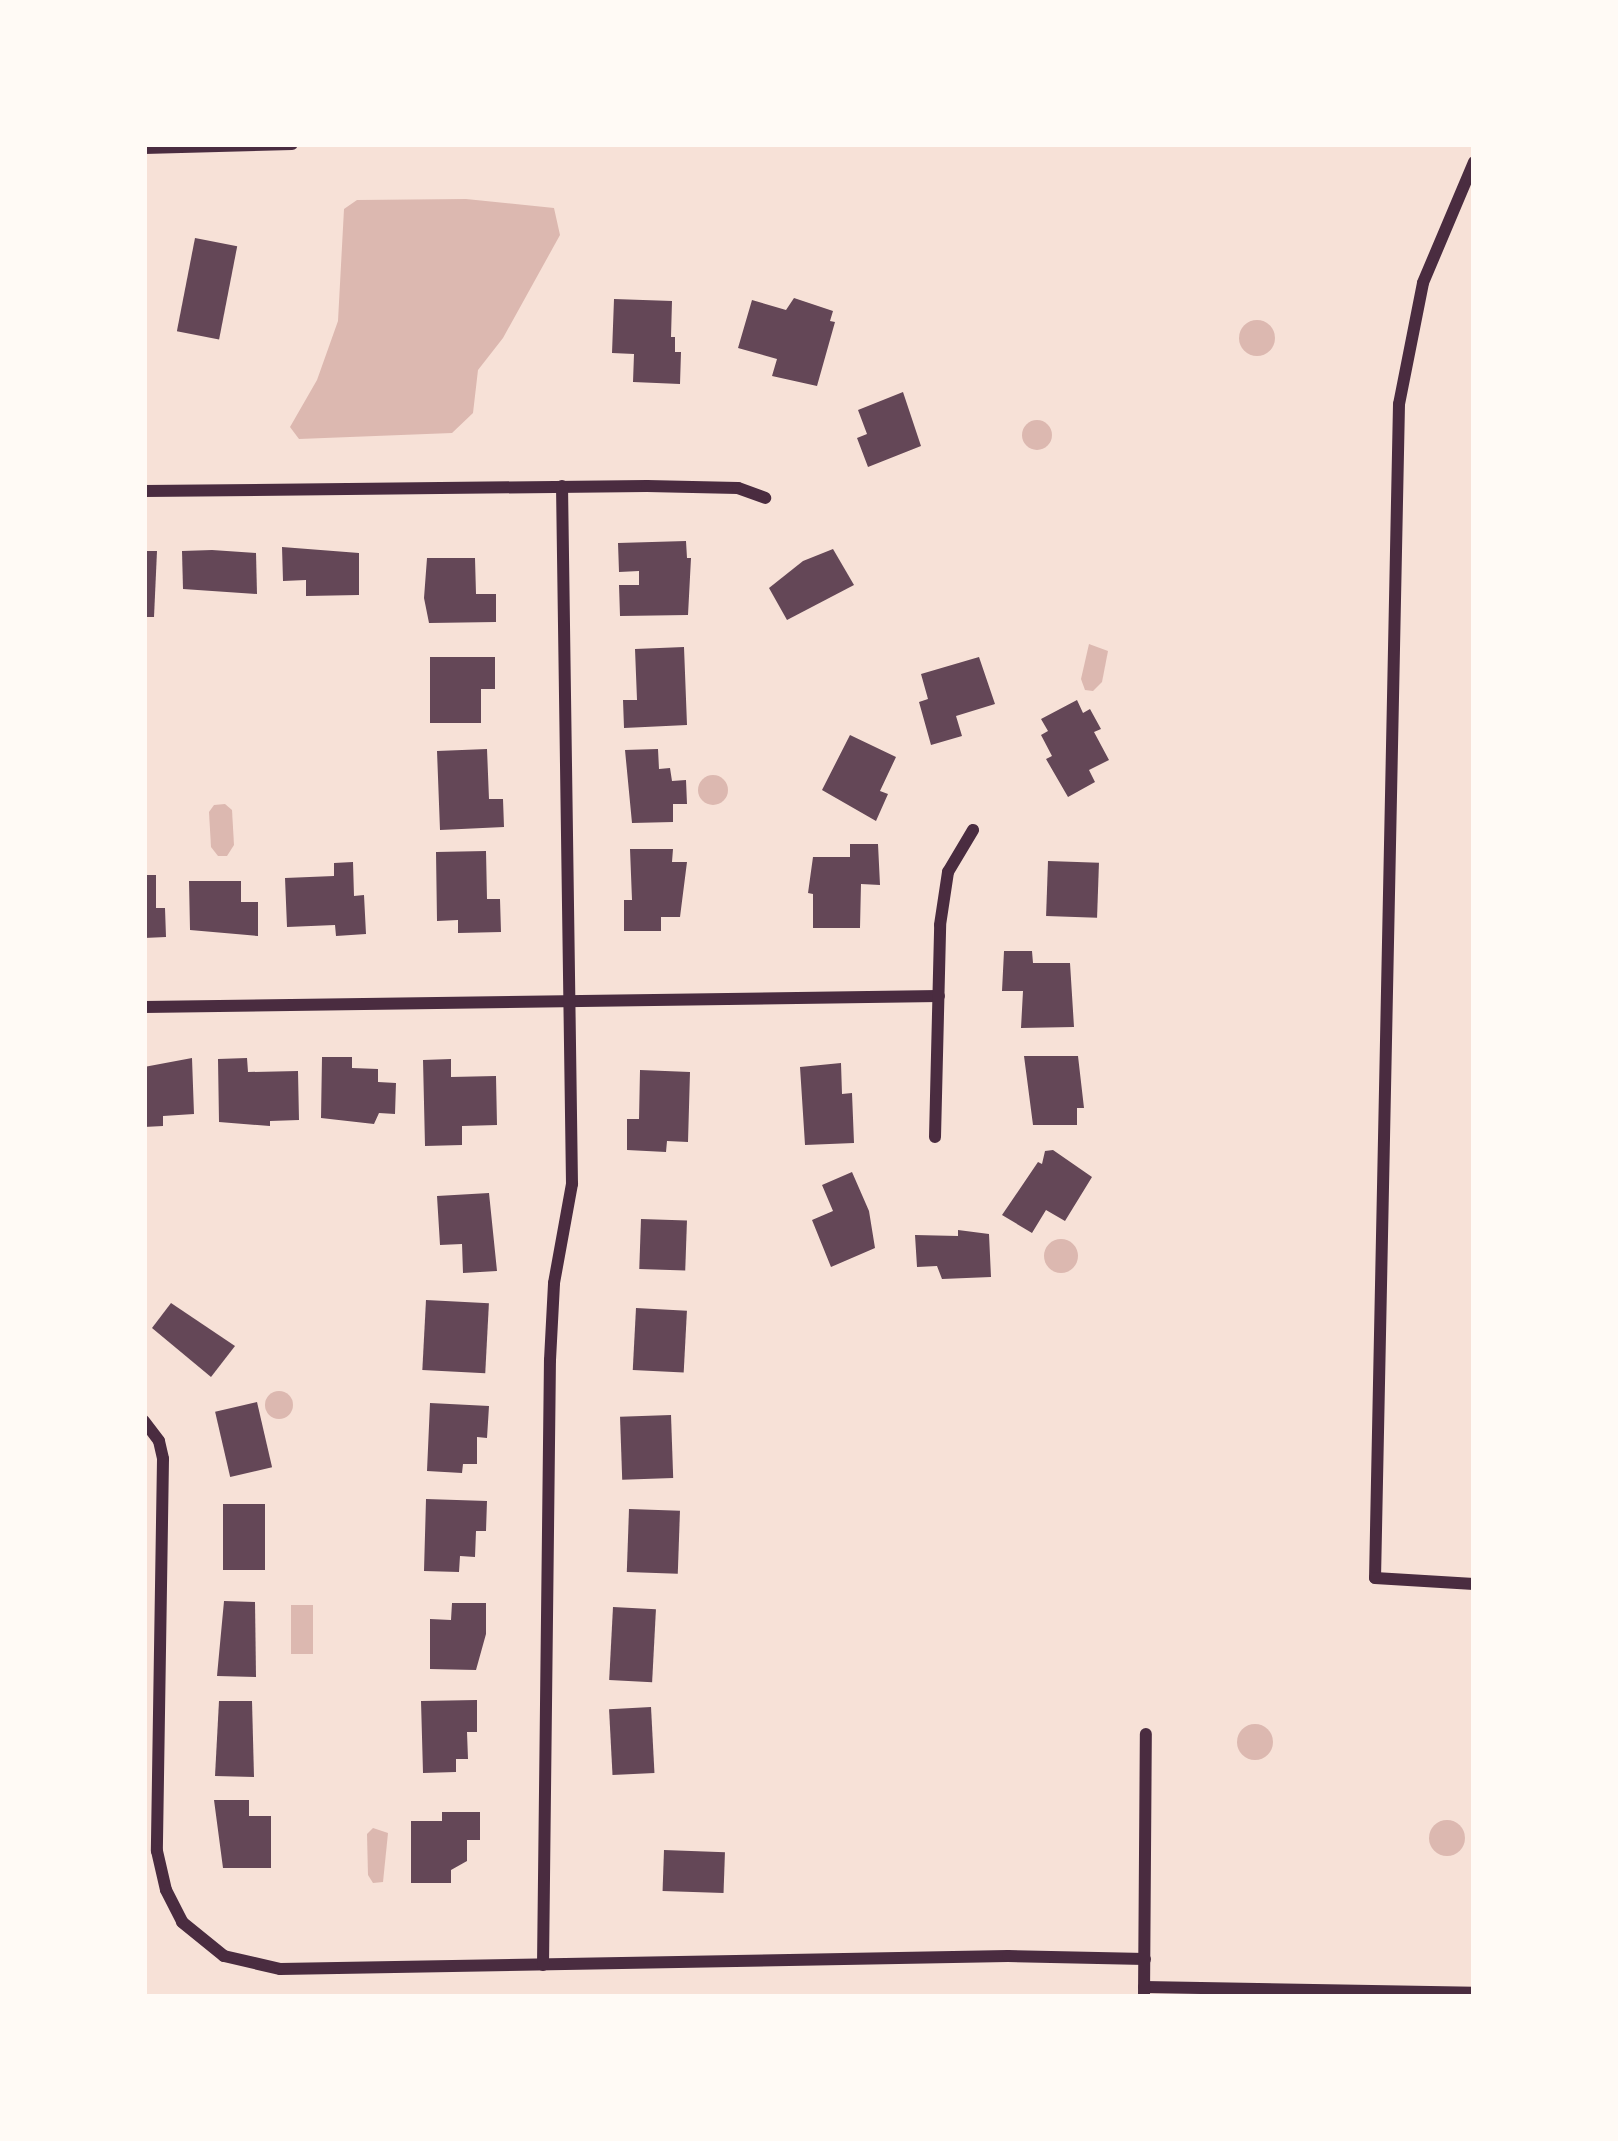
<!DOCTYPE html>
<html>
<head>
<meta charset="utf-8">
<style>
	body { margin:0 }
	#map { position:relative; width:1618px; height:2141px; overflow:hidden; background:#f7e1d7; font-family:"PT Serif",serif }
	div>[style] { position:absolute }
	.water>* { inset:0; background:#dcb8b0; transform-origin:0 0 }
	.round { border-radius:50% }
	.building>* { inset:0; background:#644757; transform-origin:0 0 }
	.minor>* { height:12px; margin:-6px; padding:0 6px; transform-origin:6px; border-radius:6px; background:#4a2c40 }
	span { translate:-50% -50%; white-space:nowrap; text-align:center; line-height:1.15; -webkit-text-stroke:9px #fffaf5; paint-order:stroke }
	.frame { position:absolute; inset:0; border:147px solid #fffaf5; pointer-events:none }
</style>
</head>
<body>
<div id="map">
	<div class="water">
		<div style="clip-path:polygon(466px 199px,554px 208px,560px 235px,503px 338px,478px 370px,473px 413px,452px 433px,299px 439px,290px 427px,317px 380px,338px 321px,344px 209px,357px 200px)"></div>
		<div class="round" style="left:1239px;top:320px;width:36px;height:36px"></div>
		<div class="round" style="left:1022px;top:420px;width:30px;height:30px"></div>
		<div style="clip-path:polygon(1089px 644px,1108px 651px,1102px 682px,1093px 691px,1085px 690px,1081px 679px)"></div>
		<div class="round" style="left:698px;top:775px;width:30px;height:30px"></div>
		<div style="clip-path:polygon(225px 804px,232px 810px,234px 845px,227px 856px,218px 856px,211px 847px,209px 812px,214px 805px)"></div>
		<div class="round" style="left:1044px;top:1239px;width:34px;height:34px"></div>
		<div class="round" style="left:265px;top:1391px;width:28px;height:28px"></div>
		<div style="left:291px;top:1605px;width:22px;height:49px"></div>
		<div class="round" style="left:1237px;top:1724px;width:36px;height:36px"></div>
		<div class="round" style="left:1429px;top:1820px;width:36px;height:36px"></div>
		<div style="clip-path:polygon(373px 1828px,388px 1833px,383px 1882px,373px 1883px,368px 1875px,367px 1834px)"></div>
	</div>
	<div class="building">
		<div style="left:195px;top:238px;width:43px;height:95px;rotate:11deg"></div>
		<div style="clip-path:polygon(794px 298px,833px 311px,830px 321px,835px 322px,817px 386px,772px 376px,777px 359px,738px 348px,752px 300px,786px 310px)"></div>
		<div style="clip-path:polygon(614px 299px,672px 301px,671px 337px,675px 337px,675px 352px,681px 352px,680px 384px,633px 382px,634px 354px,612px 353px)"></div>
		<div style="clip-path:polygon(903px 392px,921px 446px,868px 467px,857px 438px,867px 434px,858px 410px)"></div>
		<div style="clip-path:polygon(686px 541px,687px 558px,691px 558px,688px 615px,620px 616px,619px 585px,639px 585px,639px 571px,619px 572px,618px 543px)"></div>
		<div style="clip-path:polygon(282px 547px,359px 553px,359px 595px,306px 596px,306px 580px,283px 581px)"></div>
		<div style="clip-path:polygon(833px 549px,854px 585px,787px 620px,769px 588px,803px 561px)"></div>
		<div style="clip-path:polygon(212px 550px,256px 553px,257px 594px,183px 589px,182px 551px)"></div>
		<div style="clip-path:polygon(144px 551px,157px 551px,154px 617px,144px 617px)"></div>
		<div style="clip-path:polygon(427px 558px,475px 558px,476px 594px,496px 594px,496px 622px,429px 623px,424px 598px)"></div>
		<div style="clip-path:polygon(684px 647px,687px 725px,624px 728px,623px 700px,637px 700px,635px 649px)"></div>
		<div style="clip-path:polygon(430px 657px,495px 657px,495px 689px,481px 689px,481px 723px,430px 723px)"></div>
		<div style="clip-path:polygon(979px 657px,995px 704px,956px 716px,962px 736px,931px 745px,919px 702px,928px 699px,921px 674px)"></div>
		<div style="clip-path:polygon(1077px 700px,1083px 713px,1090px 709px,1101px 729px,1094px 732px,1109px 760px,1089px 770px,1095px 782px,1068px 797px,1046px 759px,1052px 756px,1041px 735px,1048px 731px,1041px 719px)"></div>
		<div style="clip-path:polygon(850px 735px,896px 757px,880px 791px,888px 794px,876px 821px,822px 790px)"></div>
		<div style="clip-path:polygon(487px 749px,489px 799px,503px 799px,504px 827px,440px 830px,437px 751px)"></div>
		<div style="clip-path:polygon(658px 749px,659px 769px,670px 768px,672px 781px,686px 780px,687px 804px,673px 804px,673px 822px,632px 823px,625px 750px)"></div>
		<div style="clip-path:polygon(850px 844px,878px 844px,880px 885px,861px 884px,860px 928px,813px 928px,813px 894px,808px 893px,813px 857px,850px 857px)"></div>
		<div style="clip-path:polygon(630px 849px,673px 849px,672px 862px,687px 862px,680px 917px,661px 917px,661px 931px,624px 931px,624px 900px,632px 900px)"></div>
		<div style="clip-path:polygon(486px 851px,487px 899px,500px 899px,501px 932px,458px 933px,458px 920px,437px 921px,436px 852px)"></div>
		<div style="left:1048px;top:861px;width:51px;height:55px;rotate:2deg"></div>
		<div style="clip-path:polygon(353px 862px,354px 896px,364px 895px,366px 934px,336px 936px,335px 925px,287px 927px,285px 878px,334px 876px,334px 863px)"></div>
		<div style="clip-path:polygon(144px 875px,156px 875px,156px 908px,165px 908px,166px 937px,144px 938px)"></div>
		<div style="clip-path:polygon(189px 881px,241px 881px,241px 902px,258px 902px,258px 936px,190px 930px)"></div>
		<div style="clip-path:polygon(1004px 951px,1032px 951px,1033px 963px,1070px 963px,1074px 1027px,1021px 1028px,1023px 991px,1002px 991px)"></div>
		<div style="clip-path:polygon(1024px 1056px,1078px 1056px,1084px 1108px,1077px 1108px,1077px 1125px,1033px 1125px)"></div>
		<div style="clip-path:polygon(322px 1057px,352px 1057px,352px 1068px,378px 1069px,378px 1082px,396px 1083px,395px 1114px,379px 1113px,374px 1124px,321px 1118px)"></div>
		<div style="clip-path:polygon(192px 1058px,194px 1114px,163px 1116px,163px 1126px,144px 1127px,144px 1067px)"></div>
		<div style="clip-path:polygon(247px 1058px,248px 1072px,298px 1071px,299px 1120px,270px 1121px,270px 1126px,219px 1122px,218px 1059px)"></div>
		<div style="clip-path:polygon(451px 1059px,451px 1077px,496px 1076px,497px 1125px,462px 1126px,462px 1145px,425px 1146px,423px 1060px)"></div>
		<div style="clip-path:polygon(841px 1063px,842px 1094px,852px 1093px,854px 1143px,805px 1145px,800px 1067px)"></div>
		<div style="clip-path:polygon(640px 1070px,690px 1072px,688px 1142px,667px 1141px,666px 1152px,627px 1150px,627px 1119px,639px 1119px)"></div>
		<div style="clip-path:polygon(1053px 1150px,1092px 1177px,1065px 1221px,1046px 1210px,1032px 1233px,1002px 1215px,1038px 1162px,1042px 1164px,1045px 1151px)"></div>
		<div style="clip-path:polygon(852px 1172px,869px 1211px,875px 1248px,831px 1267px,812px 1220px,833px 1211px,822px 1185px)"></div>
		<div style="clip-path:polygon(489px 1193px,497px 1271px,463px 1273px,462px 1244px,440px 1245px,437px 1196px)"></div>
		<div style="left:641px;top:1219px;width:46px;height:50px;rotate:2deg"></div>
		<div style="clip-path:polygon(958px 1230px,989px 1234px,991px 1277px,942px 1279px,937px 1266px,917px 1267px,915px 1235px,958px 1236px)"></div>
		<div style="left:426px;top:1300px;width:63px;height:70px;rotate:3deg"></div>
		<div style="clip-path:polygon(171px 1303px,235px 1346px,211px 1377px,152px 1328px)"></div>
		<div style="left:636px;top:1308px;width:51px;height:62px;rotate:3deg"></div>
		<div style="left:257px;top:1402px;width:67px;height:43px;rotate:77deg"></div>
		<div style="clip-path:polygon(430px 1403px,489px 1406px,487px 1438px,477px 1437px,477px 1464px,463px 1464px,462px 1473px,427px 1471px)"></div>
		<div style="left:671px;top:1415px;width:63px;height:51px;rotate:88deg"></div>
		<div style="clip-path:polygon(426px 1499px,487px 1501px,486px 1531px,476px 1531px,475px 1557px,460px 1556px,459px 1572px,424px 1571px)"></div>
		<div style="left:223px;top:1504px;width:42px;height:66px"></div>
		<div style="left:629px;top:1509px;width:51px;height:63px;rotate:2deg"></div>
		<div style="clip-path:polygon(224px 1601px,255px 1602px,256px 1677px,217px 1676px)"></div>
		<div style="clip-path:polygon(452px 1603px,486px 1603px,486px 1634px,476px 1670px,430px 1669px,430px 1619px,451px 1620px)"></div>
		<div style="left:613px;top:1607px;width:43px;height:73px;rotate:3deg"></div>
		<div style="clip-path:polygon(477px 1700px,477px 1732px,467px 1732px,468px 1759px,456px 1759px,456px 1772px,423px 1773px,421px 1701px)"></div>
		<div style="clip-path:polygon(219px 1701px,252px 1701px,254px 1777px,215px 1776px)"></div>
		<div style="left:651px;top:1707px;width:66px;height:42px;rotate:87deg"></div>
		<div style="clip-path:polygon(214px 1800px,249px 1800px,249px 1816px,271px 1816px,271px 1868px,223px 1868px)"></div>
		<div style="clip-path:polygon(442px 1812px,480px 1812px,480px 1840px,467px 1840px,467px 1861px,451px 1870px,451px 1883px,411px 1883px,411px 1821px,442px 1821px)"></div>
		<div style="left:664px;top:1850px;width:61px;height:41px;rotate:2deg"></div>
	</div>
	<div class="minor">
		<div style="left:144px;top:148px;width:148px;rotate:-1.5deg"></div>
		<div style="left:1474px;top:162px;width:131px;rotate:112.9deg"></div>
		<div style="left:1423px;top:283px;width:123px;rotate:101.2deg"></div>
		<div style="left:1399px;top:404px;width:1174px;rotate:91.17deg"></div>
		<div style="left:1375px;top:1578px;width:99px;rotate:3.5deg"></div>
		<div style="left:144px;top:491px;width:503px;rotate:-0.57deg"></div>
		<div style="left:647px;top:486px;width:91px;rotate:1.3deg"></div>
		<div style="left:738px;top:488px;width:29px;rotate:20deg"></div>
		<div style="left:144px;top:1007px;width:795px;rotate:-0.79deg"></div>
		<div style="left:935px;top:1137px;width:212px;rotate:-88.6deg"></div>
		<div style="left:940px;top:925px;width:54px;rotate:-81.4deg"></div>
		<div style="left:948px;top:872px;width:49px;rotate:-59.2deg"></div>
		<div style="left:144px;top:1421px;width:25px;rotate:53deg"></div>
		<div style="left:159px;top:1441px;width:18px;rotate:77deg"></div>
		<div style="left:163px;top:1459px;width:392px;rotate:90.9deg"></div>
		<div style="left:157px;top:1851px;width:40px;rotate:77deg"></div>
		<div style="left:166px;top:1890px;width:36px;rotate:63deg"></div>
		<div style="left:182px;top:1922px;width:54px;rotate:39deg"></div>
		<div style="left:224px;top:1956px;width:57px;rotate:13.1deg"></div>
		<div style="left:280px;top:1969px;width:728px;rotate:-1.02deg"></div>
		<div style="left:1008px;top:1956px;width:137px;rotate:1.3deg"></div>
		<div style="left:543px;top:1965px;width:605px;rotate:-89.34deg"></div>
		<div style="left:550px;top:1360px;width:77px;rotate:-87deg"></div>
		<div style="left:554px;top:1283px;width:101px;rotate:-79.7deg"></div>
		<div style="left:572px;top:1184px;width:698px;rotate:-90.82deg"></div>
		<div style="left:1144px;top:1987px;width:330px;rotate:1deg"></div>
		<div style="left:1144px;top:1997px;width:263px;rotate:-89.6deg"></div>
	</div>
	<div class="frame"></div>
</div>
</body>
</html>
